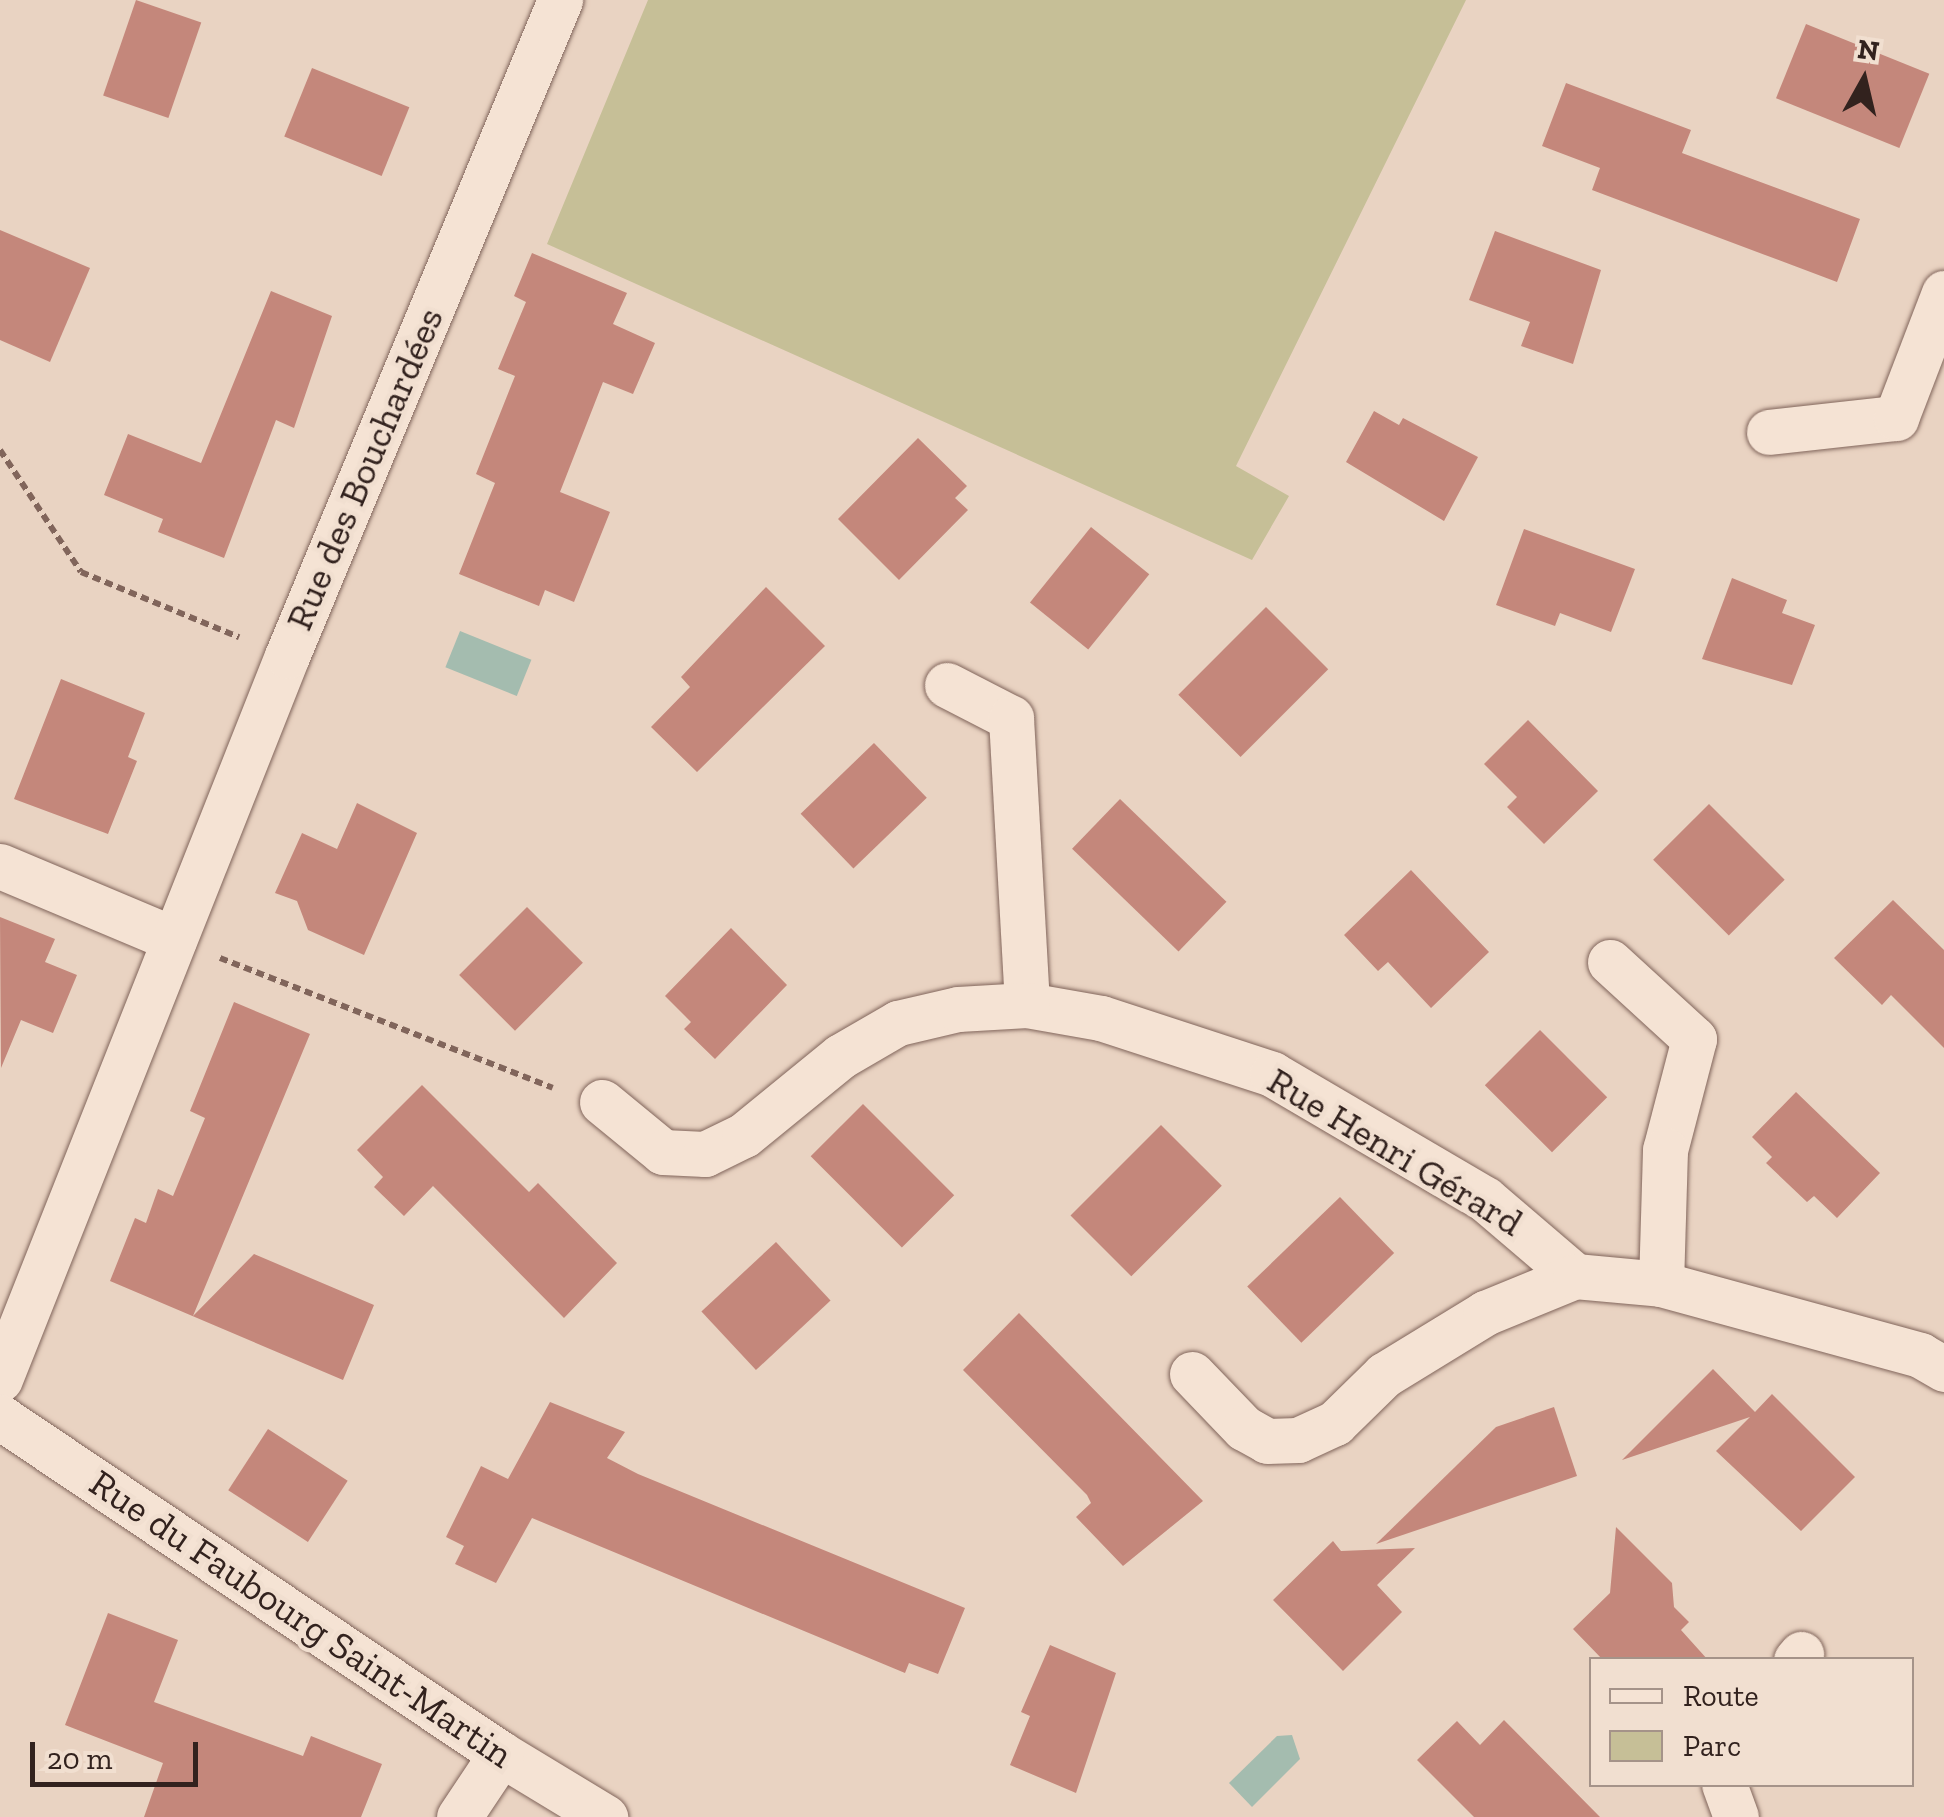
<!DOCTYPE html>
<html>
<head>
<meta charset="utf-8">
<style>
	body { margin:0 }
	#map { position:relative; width:1944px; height:1817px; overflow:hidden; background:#e9d3c2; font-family:"Zilla Slab",serif }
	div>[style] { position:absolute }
	.green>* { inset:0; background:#c6bf97 }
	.water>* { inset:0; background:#a4bcaf; transform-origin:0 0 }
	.building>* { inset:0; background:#c4877b; transform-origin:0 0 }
	.path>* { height:6px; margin-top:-3px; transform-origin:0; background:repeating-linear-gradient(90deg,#81655b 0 8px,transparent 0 13px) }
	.roads { filter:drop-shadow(0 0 2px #81655b) drop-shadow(0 0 2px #81655b) }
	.street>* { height:45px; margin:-22.5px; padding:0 22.5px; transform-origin:22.5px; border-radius:22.5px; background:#f5e3d4 }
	span { translate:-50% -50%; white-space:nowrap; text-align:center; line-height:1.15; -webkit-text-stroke:9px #f1dfd0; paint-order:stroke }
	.street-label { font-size:38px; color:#32221e }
	.legend { position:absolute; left:1589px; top:1657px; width:325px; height:130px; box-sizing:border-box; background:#f1dfd0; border:2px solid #a59389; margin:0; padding:12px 18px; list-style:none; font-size:30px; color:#32221e }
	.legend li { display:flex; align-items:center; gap:20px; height:50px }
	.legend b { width:50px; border:2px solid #a59389 }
	.north { position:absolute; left:1814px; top:30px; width:100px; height:100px; -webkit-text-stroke:8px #f1dfd0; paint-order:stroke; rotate:8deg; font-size:28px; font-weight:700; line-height:40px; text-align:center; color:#32221e }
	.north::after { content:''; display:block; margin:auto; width:35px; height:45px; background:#32221e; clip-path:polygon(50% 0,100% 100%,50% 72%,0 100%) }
	.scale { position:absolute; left:30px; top:1742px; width:168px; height:45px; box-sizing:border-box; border:5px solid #32221e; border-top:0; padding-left:12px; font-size:30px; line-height:35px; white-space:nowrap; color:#32221e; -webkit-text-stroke:8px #f1dfd0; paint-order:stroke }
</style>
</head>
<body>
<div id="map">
	<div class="green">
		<div style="clip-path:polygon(648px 0,1466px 0,1236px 466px,1289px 496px,1252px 560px,547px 244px)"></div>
	</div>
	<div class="water">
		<div style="left:460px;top:631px;width:77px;height:39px;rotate:22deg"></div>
		<div style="clip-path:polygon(1292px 1735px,1300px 1759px,1252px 1807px,1229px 1783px,1277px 1736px)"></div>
	</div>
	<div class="building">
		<div style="left:136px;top:0;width:69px;height:101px;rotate:19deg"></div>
		<div style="left:1806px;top:24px;width:133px;height:80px;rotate:22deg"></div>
		<div style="left:312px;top:68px;width:105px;height:74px;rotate:22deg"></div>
		<div style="clip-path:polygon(1566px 83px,1691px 130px,1682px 153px,1860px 219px,1837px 282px,1592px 190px,1600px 168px,1542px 146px)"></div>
		<div style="clip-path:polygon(0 230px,90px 268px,50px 362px,0 340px)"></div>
		<div style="clip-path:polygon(1495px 231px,1601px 270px,1573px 364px,1521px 346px,1530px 322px,1469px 300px)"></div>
		<div style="clip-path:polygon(532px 253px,627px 293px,613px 324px,655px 343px,633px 394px,603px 382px,560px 492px,610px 512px,574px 602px,545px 590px,539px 606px,459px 574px,495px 483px,476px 474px,515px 376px,498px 369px,526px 302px,514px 296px)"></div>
		<div style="clip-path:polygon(271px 291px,332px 316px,294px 428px,276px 420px,224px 558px,158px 532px,163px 519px,104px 495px,128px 434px,201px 463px)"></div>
		<div style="clip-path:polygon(1374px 411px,1399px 425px,1403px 418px,1478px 457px,1444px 521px,1346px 462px)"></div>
		<div style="clip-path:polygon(918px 438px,967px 486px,955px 498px,968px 510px,899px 580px,838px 519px)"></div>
		<div style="left:1091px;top:527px;width:75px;height:97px;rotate:39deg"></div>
		<div style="clip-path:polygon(1524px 529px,1635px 569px,1611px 632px,1560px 613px,1555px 626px,1496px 605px)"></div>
		<div style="clip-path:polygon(1732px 578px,1787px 600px,1782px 613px,1815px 625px,1792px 685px,1702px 659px)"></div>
		<div style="clip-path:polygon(766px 587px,825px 646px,697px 772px,651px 727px,690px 687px,681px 677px)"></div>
		<div style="left:1266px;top:607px;width:88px;height:124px;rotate:45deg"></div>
		<div style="clip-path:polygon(61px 679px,145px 713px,128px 757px,137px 761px,108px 834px,14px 799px)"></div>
		<div style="clip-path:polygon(1528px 720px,1598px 791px,1544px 844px,1507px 807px,1517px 797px,1484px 764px)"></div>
		<div style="left:874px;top:743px;width:76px;height:102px;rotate:46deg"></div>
		<div style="left:1120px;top:799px;width:148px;height:69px;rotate:44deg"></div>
		<div style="clip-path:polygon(357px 803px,417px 833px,364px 955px,308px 930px,297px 901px,275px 893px,302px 833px,337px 849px)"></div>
		<div style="left:1709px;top:804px;width:107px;height:79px;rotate:45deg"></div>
		<div style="clip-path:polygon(1411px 870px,1489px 952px,1431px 1008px,1388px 962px,1378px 971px,1344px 935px)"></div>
		<div style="clip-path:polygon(1893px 900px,1944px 950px,1944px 1048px,1891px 995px,1882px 1005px,1834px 958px)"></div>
		<div style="left:527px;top:907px;width:79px;height:96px;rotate:45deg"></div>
		<div style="clip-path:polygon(0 917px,55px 939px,45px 962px,77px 975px,53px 1033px,21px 1020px,1px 1068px)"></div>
		<div style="clip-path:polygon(731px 928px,787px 985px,715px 1059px,684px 1029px,691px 1022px,665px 996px)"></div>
		<div style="clip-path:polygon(234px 1002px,310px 1034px,193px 1316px,254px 1254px,374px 1305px,343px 1380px,110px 1281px,135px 1218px,146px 1223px,158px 1189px,173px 1196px,205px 1118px,190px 1111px)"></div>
		<div style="left:1540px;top:1030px;width:95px;height:78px;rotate:45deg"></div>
		<div style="clip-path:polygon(422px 1085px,529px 1192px,538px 1183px,617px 1263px,564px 1318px,433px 1186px,404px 1216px,374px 1187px,383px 1177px,357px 1150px)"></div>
		<div style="clip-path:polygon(1796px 1092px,1880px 1173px,1837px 1218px,1814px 1196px,1807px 1202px,1766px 1163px,1772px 1157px,1752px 1137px)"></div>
		<div style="left:863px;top:1104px;width:129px;height:74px;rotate:45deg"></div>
		<div style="left:1161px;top:1125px;width:86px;height:128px;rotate:45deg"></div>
		<div style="left:1340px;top:1197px;width:78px;height:129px;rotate:46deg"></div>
		<div style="left:776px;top:1242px;width:80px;height:102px;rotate:47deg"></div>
		<div style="clip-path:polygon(1019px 1313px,1203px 1501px,1123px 1566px,1076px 1517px,1091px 1503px,1087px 1495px,963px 1370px)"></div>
		<div style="clip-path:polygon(1713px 1369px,1755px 1412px,1772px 1394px,1855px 1477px,1801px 1531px,1716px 1451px,1750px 1417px,1622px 1460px)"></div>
		<div style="clip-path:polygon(550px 1402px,625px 1432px,607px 1458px,638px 1474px,965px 1608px,938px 1674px,909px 1663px,905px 1673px,532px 1518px,496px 1583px,455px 1564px,464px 1546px,446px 1537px,481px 1466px,508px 1479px)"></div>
		<div style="clip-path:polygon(1554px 1407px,1577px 1476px,1376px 1544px,1496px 1427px)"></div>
		<div style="left:268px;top:1429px;width:95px;height:73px;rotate:33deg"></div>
		<div style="clip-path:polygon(1616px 1527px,1672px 1583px,1674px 1607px,1689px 1622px,1681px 1630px,1708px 1660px,1603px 1660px,1573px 1629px,1610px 1593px)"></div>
		<div style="clip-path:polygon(1333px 1541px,1341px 1551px,1415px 1548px,1377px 1585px,1402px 1612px,1343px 1671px,1273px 1600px)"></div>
		<div style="clip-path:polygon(108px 1613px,178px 1640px,154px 1702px,303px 1756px,311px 1736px,382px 1764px,361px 1817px,144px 1817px,163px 1763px,65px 1725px)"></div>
		<div style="clip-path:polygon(1050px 1645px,1116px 1673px,1076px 1793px,1010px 1765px,1030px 1716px,1021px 1712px)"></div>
		<div style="clip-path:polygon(1504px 1720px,1600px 1817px,1474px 1817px,1417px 1760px,1457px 1721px,1480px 1745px)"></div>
	</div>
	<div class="path">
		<div style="left:0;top:450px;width:146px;rotate:56.4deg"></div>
		<div style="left:81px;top:572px;width:171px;rotate:22.4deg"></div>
		<div style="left:220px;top:958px;width:357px;rotate:21.3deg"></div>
	</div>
	<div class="roads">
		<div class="street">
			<div style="left:1769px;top:432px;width:128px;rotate:-6.3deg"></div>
			<div style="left:1896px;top:418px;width:134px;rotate:-69deg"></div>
			<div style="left:947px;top:685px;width:72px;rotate:27.3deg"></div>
			<div style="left:1011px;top:718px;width:287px;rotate:86.8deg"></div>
			<div style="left:1027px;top:1005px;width:75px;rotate:10deg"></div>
			<div style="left:1101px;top:1018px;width:180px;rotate:18.1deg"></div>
			<div style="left:1272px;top:1074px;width:247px;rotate:30.4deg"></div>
			<div style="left:1485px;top:1199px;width:118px;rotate:40.5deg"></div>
			<div style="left:0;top:866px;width:189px;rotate:22.8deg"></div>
			<div style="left:1610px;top:962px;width:114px;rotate:42.5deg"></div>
			<div style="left:1694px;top:1039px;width:115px;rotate:104.6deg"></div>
			<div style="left:1665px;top:1150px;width:134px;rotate:91.7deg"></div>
			<div style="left:1661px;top:1284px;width:269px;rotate:15.3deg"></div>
			<div style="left:1920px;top:1355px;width:28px;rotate:30deg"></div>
			<div style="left:602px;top:1102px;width:79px;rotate:39.3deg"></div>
			<div style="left:663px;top:1152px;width:42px;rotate:2.7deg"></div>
			<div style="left:705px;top:1154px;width:43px;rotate:-26deg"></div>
			<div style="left:744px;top:1135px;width:125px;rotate:-39.2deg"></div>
			<div style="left:841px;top:1056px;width:66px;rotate:-30.1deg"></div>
			<div style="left:898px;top:1023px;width:62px;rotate:-13.1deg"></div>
			<div style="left:958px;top:1009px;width:69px;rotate:-3.3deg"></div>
			<div style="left:1192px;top:1374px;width:75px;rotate:46.1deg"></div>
			<div style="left:1244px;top:1428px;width:26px;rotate:29deg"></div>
			<div style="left:1267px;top:1441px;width:31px;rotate:-2deg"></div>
			<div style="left:1298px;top:1440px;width:41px;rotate:-24.7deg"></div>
			<div style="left:1335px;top:1423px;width:69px;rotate:-44.4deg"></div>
			<div style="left:1384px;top:1375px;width:119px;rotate:-31.5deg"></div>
			<div style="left:1485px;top:1313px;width:97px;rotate:-22.3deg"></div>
			<div style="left:1575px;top:1276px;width:86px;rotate:5.3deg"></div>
			<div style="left:0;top:1379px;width:778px;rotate:-68.35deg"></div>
			<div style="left:287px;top:656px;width:711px;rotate:-67.4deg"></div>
			<div style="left:0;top:1417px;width:604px;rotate:33.93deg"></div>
			<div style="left:501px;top:1754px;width:122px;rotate:31.2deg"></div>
			<div style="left:1796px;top:1660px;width:8px;rotate:-50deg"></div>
			<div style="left:1724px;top:1784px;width:35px;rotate:70deg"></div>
			<div style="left:459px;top:1817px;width:76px;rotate:-56.3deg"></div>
		</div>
	</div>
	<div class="street-label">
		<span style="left:365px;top:469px;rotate:-67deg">Rue des Bouchardées</span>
		<span style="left:1395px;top:1152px;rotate:31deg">Rue Henri Gérard</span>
		<span style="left:301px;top:1619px;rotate:34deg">Rue du Faubourg Saint-Martin</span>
	</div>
	<ul class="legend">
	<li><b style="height:12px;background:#f5e3d4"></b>Route</li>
	<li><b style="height:28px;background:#c6bf97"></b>Parc</li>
	</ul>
	<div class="north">N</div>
	<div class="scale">20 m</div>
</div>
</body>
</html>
